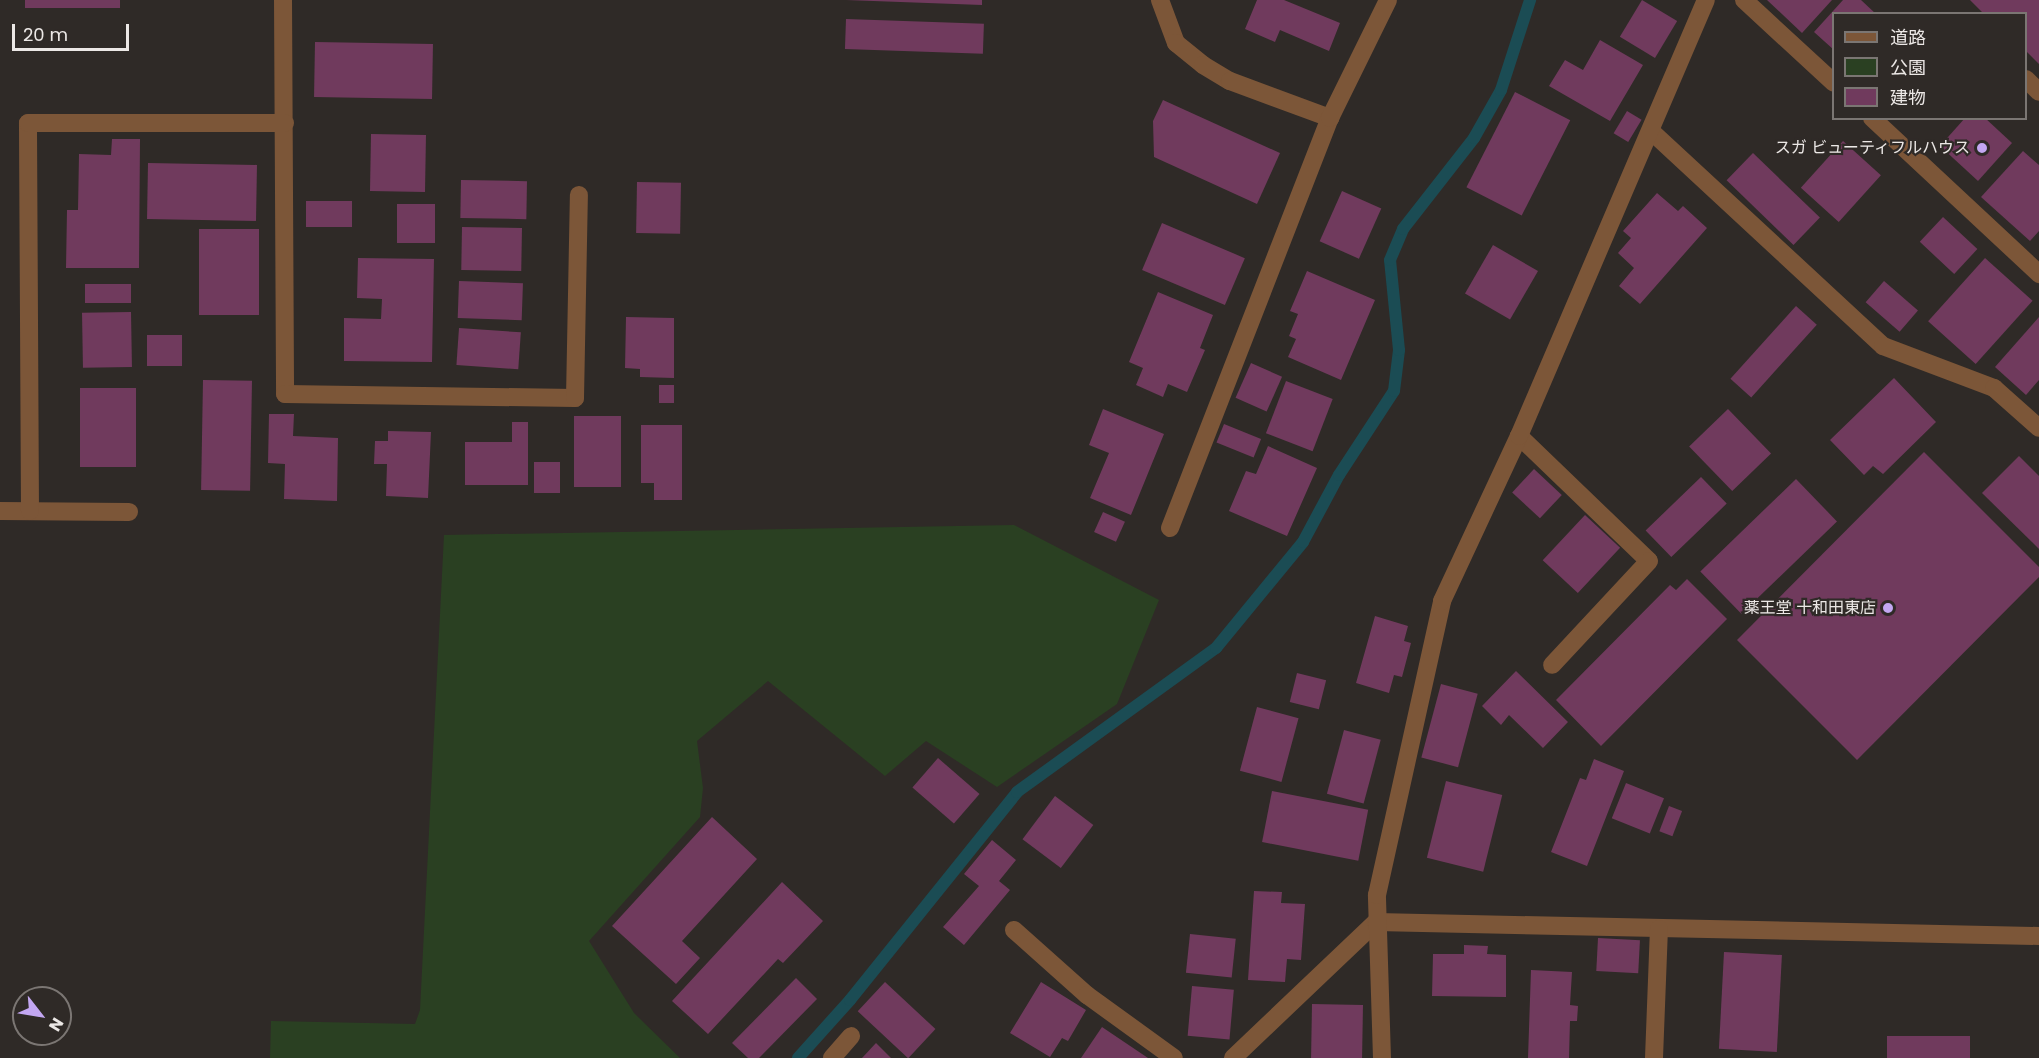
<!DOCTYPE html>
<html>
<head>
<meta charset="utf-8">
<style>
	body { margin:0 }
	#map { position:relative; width:2039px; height:1058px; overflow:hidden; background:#2f2a27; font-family:Poppins,"Noto Sans JP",sans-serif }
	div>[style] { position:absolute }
	.green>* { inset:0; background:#2a4022 }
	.stream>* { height:12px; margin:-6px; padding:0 6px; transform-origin:6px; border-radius:6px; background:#1b4c54 }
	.building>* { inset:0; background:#703a5d; transform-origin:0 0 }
	.minor>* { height:18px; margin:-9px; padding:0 9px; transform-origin:9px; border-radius:9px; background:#7c5638 }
	.dots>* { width:16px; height:16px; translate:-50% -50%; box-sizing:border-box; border:3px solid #2f2a27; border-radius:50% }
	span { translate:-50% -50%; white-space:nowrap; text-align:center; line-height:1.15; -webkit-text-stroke:4.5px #2f2a27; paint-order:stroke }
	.poi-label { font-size:16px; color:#ece8e6 }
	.right { translate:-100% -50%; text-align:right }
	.legend { position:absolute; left:1832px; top:12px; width:195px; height:108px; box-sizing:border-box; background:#2f2a27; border:2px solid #7b7673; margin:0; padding:8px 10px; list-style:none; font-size:18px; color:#ece8e6 }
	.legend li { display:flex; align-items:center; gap:12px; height:30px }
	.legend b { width:30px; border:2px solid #7b7673 }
	.north { position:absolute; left:12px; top:986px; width:60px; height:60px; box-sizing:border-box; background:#2f2a27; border:2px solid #7b7673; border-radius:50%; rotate:121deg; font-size:16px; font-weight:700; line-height:24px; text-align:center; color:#ece8e6 }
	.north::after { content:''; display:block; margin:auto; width:21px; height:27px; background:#c3a7f2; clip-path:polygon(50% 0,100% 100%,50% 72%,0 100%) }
	.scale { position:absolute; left:12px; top:24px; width:117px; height:27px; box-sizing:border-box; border:3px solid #ece8e6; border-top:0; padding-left:8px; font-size:18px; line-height:21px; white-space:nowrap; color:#ece8e6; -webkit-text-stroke:4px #2f2a27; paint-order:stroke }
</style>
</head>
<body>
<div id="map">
	<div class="green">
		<div style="clip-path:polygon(1014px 525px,1159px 600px,1117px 704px,997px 787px,926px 741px,885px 776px,768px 681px,697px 741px,703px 788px,700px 817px,589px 941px,634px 1013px,680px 1058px,270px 1058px,271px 1021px,415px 1024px,420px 1010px,444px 535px)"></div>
	</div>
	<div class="stream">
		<div style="left:798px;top:1058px;width:78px;rotate:-48.1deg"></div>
		<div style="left:850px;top:1000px;width:267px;rotate:-51.2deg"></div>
		<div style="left:1017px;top:792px;width:246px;rotate:-35.9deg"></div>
		<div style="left:1216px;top:648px;width:137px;rotate:-50.6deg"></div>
		<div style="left:1303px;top:542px;width:76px;rotate:-61.8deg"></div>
		<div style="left:1339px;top:475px;width:100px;rotate:-56.8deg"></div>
		<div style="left:1394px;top:391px;width:41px;rotate:-83deg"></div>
		<div style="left:1399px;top:350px;width:90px;rotate:-95.7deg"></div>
		<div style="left:1390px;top:260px;width:34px;rotate:-67deg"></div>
		<div style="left:1403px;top:229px;width:115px;rotate:-52deg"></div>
		<div style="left:1474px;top:138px;width:55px;rotate:-60.6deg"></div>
		<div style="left:1501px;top:90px;width:95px;rotate:-72.1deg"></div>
	</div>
	<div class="building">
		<div style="left:25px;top:0;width:95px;height:8px"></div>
		<div style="clip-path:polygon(846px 0,982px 0,982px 5px)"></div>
		<div style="clip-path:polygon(1257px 0,1284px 0,1340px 23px,1329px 51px,1280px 30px,1275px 42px,1245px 29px)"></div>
		<div style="left:1642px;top:0;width:41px;height:43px;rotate:31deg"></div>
		<div style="clip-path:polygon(1767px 0,1832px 0,1802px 33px)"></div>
		<div style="clip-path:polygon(1843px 0,1861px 0,1876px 14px,1834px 14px,1834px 50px,1814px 32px)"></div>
		<div style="clip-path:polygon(1970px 0,2039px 0,2039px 64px,2026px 51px,2026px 14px,1984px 14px)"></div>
		<div style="left:846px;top:19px;width:138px;height:30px;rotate:2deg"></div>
		<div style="clip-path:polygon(1600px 40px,1643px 65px,1610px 121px,1549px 86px,1565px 60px,1583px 70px)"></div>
		<div style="left:315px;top:42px;width:118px;height:55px;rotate:1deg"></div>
		<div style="left:1515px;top:92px;width:62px;height:107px;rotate:27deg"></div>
		<div style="clip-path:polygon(1163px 100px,1280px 153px,1257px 204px,1154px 157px,1153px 121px)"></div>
		<div style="left:1627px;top:111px;width:17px;height:26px;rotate:31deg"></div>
		<div style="clip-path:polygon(1965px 118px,1985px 118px,2012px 143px,1978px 181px,1940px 146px)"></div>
		<div style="left:371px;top:134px;width:55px;height:57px;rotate:1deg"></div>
		<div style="clip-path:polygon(112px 139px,140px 139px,139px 268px,66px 268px,67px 210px,78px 210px,79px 154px,111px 155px)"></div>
		<div style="left:1843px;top:141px;width:51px;height:63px;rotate:42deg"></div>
		<div style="clip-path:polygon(2023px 151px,2039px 165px,2039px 231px,2030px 241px,1981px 197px)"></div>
		<div style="left:1753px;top:153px;width:93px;height:38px;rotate:44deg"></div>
		<div style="left:148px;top:163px;width:109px;height:56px;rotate:1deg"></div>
		<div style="left:461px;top:180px;width:66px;height:38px;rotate:1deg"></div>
		<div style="left:637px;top:182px;width:44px;height:51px;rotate:1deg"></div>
		<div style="left:1342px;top:191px;width:43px;height:55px;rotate:24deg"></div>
		<div style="clip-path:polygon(1657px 193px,1678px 211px,1683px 206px,1707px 228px,1640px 304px,1619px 286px,1634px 268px,1618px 253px,1631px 238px,1623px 231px)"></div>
		<div style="left:352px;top:201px;width:26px;height:46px;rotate:90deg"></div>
		<div style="left:435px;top:204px;width:39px;height:38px;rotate:90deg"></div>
		<div style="left:1943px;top:217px;width:47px;height:34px;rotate:43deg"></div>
		<div style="left:1162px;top:223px;width:90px;height:51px;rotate:23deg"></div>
		<div style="left:462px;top:227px;width:60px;height:43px;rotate:1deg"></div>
		<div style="left:199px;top:229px;width:60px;height:86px"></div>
		<div style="left:1493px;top:245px;width:52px;height:56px;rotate:30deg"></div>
		<div style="clip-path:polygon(358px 258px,434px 259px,432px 362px,344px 361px,344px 318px,381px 319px,382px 299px,357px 298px)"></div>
		<div style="left:1985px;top:258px;width:64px;height:85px;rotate:42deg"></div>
		<div style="clip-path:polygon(1307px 271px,1375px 300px,1341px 380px,1288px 357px,1296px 339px,1289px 336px,1298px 314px,1290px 311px)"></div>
		<div style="left:459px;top:281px;width:64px;height:37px;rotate:2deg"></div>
		<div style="left:1884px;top:281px;width:45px;height:28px;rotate:41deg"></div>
		<div style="left:85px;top:284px;width:46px;height:19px"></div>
		<div style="clip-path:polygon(1158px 292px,1213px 315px,1200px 348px,1205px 350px,1187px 392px,1168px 384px,1163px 397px,1136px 385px,1143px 368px,1129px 362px)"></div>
		<div style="left:1796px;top:306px;width:28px;height:98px;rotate:42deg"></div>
		<div style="left:131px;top:312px;width:55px;height:49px;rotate:89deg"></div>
		<div style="clip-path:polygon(626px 317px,674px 318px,674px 378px,640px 377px,640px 369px,625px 368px)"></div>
		<div style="clip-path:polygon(2039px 317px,2039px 380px,2026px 395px,1995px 367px)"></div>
		<div style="left:459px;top:328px;width:62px;height:37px;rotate:4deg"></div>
		<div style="left:147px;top:335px;width:35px;height:31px"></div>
		<div style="left:1251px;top:363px;width:34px;height:38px;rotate:24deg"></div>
		<div style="clip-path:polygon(1894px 378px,1936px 422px,1883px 474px,1873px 466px,1864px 475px,1830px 440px)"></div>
		<div style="left:203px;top:380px;width:49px;height:110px;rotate:1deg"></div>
		<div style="left:1286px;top:381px;width:50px;height:56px;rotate:21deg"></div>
		<div style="left:659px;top:385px;width:15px;height:18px"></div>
		<div style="left:80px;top:388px;width:56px;height:79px"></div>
		<div style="clip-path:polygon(1103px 409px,1164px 434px,1131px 515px,1090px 498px,1109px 453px,1089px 445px)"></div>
		<div style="left:1728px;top:409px;width:62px;height:54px;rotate:46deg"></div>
		<div style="clip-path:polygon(269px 414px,294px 414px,293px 436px,338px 438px,337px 501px,284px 499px,285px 464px,268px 463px)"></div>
		<div style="left:574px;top:416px;width:47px;height:71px"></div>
		<div style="clip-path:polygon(512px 422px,528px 422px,528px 485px,465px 485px,465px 442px,512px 442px)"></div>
		<div style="left:1224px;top:424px;width:40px;height:20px;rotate:22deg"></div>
		<div style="clip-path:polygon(641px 425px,682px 425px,682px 500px,654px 500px,654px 483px,641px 483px)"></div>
		<div style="clip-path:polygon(388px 431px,431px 432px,428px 498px,386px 496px,387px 464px,374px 464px,375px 441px,388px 441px)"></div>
		<div style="clip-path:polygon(1268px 446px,1317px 468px,1287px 536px,1229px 511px,1246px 471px,1256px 474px)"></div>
		<div style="clip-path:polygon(1924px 452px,2039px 567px,2039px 577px,1857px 760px,1737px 640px)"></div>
		<div style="clip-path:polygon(2019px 456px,2039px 476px,2039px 549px,1982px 493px)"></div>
		<div style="left:534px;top:462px;width:26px;height:31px"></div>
		<div style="left:1534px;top:469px;width:38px;height:32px;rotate:43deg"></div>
		<div style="left:1701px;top:477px;width:37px;height:77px;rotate:46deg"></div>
		<div style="left:1796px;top:479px;width:59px;height:133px;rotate:46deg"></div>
		<div style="left:1103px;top:512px;width:24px;height:22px;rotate:24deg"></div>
		<div style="left:1585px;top:515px;width:48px;height:62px;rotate:43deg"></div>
		<div style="clip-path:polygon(1687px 579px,1727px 619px,1601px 746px,1556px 700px,1670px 585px,1676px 590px)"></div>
		<div style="clip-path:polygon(1375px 616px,1408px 626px,1404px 641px,1411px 643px,1402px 677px,1394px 675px,1389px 693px,1356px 683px)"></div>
		<div style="clip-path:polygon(1516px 671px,1568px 722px,1543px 748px,1509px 715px,1501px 725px,1482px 706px)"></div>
		<div style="left:1297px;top:673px;width:30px;height:30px;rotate:14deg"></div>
		<div style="left:1441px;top:684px;width:38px;height:76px;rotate:15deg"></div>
		<div style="left:1257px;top:707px;width:43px;height:66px;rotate:15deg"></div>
		<div style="left:1344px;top:730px;width:38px;height:66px;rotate:15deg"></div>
		<div style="left:938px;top:758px;width:55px;height:39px;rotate:41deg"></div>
		<div style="clip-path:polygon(1594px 759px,1624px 771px,1587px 866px,1551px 852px,1580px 778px,1586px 780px)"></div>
		<div style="left:1446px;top:781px;width:58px;height:79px;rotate:14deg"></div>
		<div style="left:1626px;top:783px;width:41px;height:38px;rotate:22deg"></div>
		<div style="left:1272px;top:791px;width:98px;height:52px;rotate:11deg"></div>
		<div style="left:1055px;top:796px;width:48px;height:54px;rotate:37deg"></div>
		<div style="left:1669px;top:806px;width:14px;height:27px;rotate:21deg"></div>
		<div style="clip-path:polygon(712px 817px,757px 859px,682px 941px,700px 958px,676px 984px,612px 926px)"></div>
		<div style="clip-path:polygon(992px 840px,1016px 860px,999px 881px,1010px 890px,964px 945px,943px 927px,979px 886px,964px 874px)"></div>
		<div style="clip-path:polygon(782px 882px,823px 921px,783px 963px,778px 959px,708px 1034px,672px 1001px)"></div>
		<div style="clip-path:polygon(1254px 891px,1282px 892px,1281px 903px,1305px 904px,1301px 960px,1287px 959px,1285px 982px,1248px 980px)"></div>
		<div style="left:1190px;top:934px;width:46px;height:39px;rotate:6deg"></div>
		<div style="left:1598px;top:938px;width:42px;height:33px;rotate:3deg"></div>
		<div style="clip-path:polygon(1464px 945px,1488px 946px,1487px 954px,1506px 955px,1506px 997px,1432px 996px,1433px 954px,1464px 954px)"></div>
		<div style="left:1724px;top:952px;width:58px;height:97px;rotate:3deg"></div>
		<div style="clip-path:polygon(1531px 970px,1572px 972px,1570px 1005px,1578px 1006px,1577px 1021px,1570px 1021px,1569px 1058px,1528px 1058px)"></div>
		<div style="clip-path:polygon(796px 978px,817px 999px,759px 1058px,748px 1058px,732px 1043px)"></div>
		<div style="left:885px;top:982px;width:69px;height:40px;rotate:43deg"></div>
		<div style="clip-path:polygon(1041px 982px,1086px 1010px,1068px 1041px,1062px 1038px,1050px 1057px,1010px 1033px)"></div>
		<div style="left:1192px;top:986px;width:42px;height:50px;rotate:5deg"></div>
		<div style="left:1312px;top:1004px;width:51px;height:54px;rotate:1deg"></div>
		<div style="clip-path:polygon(1102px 1027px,1148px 1058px,1081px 1058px)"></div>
		<div style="left:1887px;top:1036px;width:83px;height:22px"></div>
		<div style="clip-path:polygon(876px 1043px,891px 1058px,862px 1058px)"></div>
	</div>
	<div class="minor">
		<div style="left:283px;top:0;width:394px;rotate:89.7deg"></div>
		<div style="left:285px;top:394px;width:290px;rotate:0.8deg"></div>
		<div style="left:575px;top:398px;width:203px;rotate:-88.9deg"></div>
		<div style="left:1160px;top:0;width:46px;rotate:69.6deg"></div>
		<div style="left:1176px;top:43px;width:35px;rotate:39deg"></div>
		<div style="left:1203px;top:65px;width:31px;rotate:31deg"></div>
		<div style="left:1230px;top:81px;width:107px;rotate:20.3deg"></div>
		<div style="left:1744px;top:0;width:122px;rotate:42.7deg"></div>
		<div style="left:2026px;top:79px;width:18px;rotate:45deg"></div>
		<div style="left:1872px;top:118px;width:229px;rotate:43deg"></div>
		<div style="left:1652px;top:132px;width:315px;rotate:42.8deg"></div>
		<div style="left:1883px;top:346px;width:119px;rotate:20.7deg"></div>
		<div style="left:1994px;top:388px;width:60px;rotate:41.6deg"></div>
		<div style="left:1519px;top:436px;width:180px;rotate:43.9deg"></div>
		<div style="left:1649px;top:561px;width:142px;rotate:133deg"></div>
		<div style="left:0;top:511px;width:129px;rotate:0.4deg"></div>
		<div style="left:30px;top:511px;width:388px;rotate:-90.3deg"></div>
		<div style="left:28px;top:123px;width:257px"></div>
		<div style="left:1170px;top:528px;width:440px;rotate:-68.7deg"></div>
		<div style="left:1330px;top:118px;width:131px;rotate:-63.8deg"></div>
		<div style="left:1014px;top:930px;width:98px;rotate:41.7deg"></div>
		<div style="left:1087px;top:995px;width:107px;rotate:35.9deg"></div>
		<div style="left:832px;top:1058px;width:29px;rotate:-49deg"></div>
		<div style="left:1233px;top:1058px;width:197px;rotate:-43.6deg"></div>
		<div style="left:1376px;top:922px;width:663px;rotate:1.21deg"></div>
		<div style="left:1382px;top:1058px;width:163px;rotate:-91.8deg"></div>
		<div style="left:1377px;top:895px;width:301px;rotate:-77.5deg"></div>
		<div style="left:1442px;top:601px;width:182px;rotate:-65deg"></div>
		<div style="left:1519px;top:436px;width:474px;rotate:-66.8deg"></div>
		<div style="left:1654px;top:1058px;width:129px;rotate:-87.8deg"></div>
	</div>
	<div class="dots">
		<div style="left:1982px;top:148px;background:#c3a7f2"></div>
		<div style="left:1888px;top:608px;background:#c3a7f2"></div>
	</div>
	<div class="poi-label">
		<span class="right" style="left:1970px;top:148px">スガ ビューティフルハウス</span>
		<span class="right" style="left:1876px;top:608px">薬王堂 十和田東店</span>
	</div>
	<ul class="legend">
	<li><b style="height:8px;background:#7c5638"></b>道路</li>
	<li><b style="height:16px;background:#2a4022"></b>公園</li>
	<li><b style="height:16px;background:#703a5d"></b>建物</li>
	</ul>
	<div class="north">N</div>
	<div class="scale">20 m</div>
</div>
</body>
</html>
